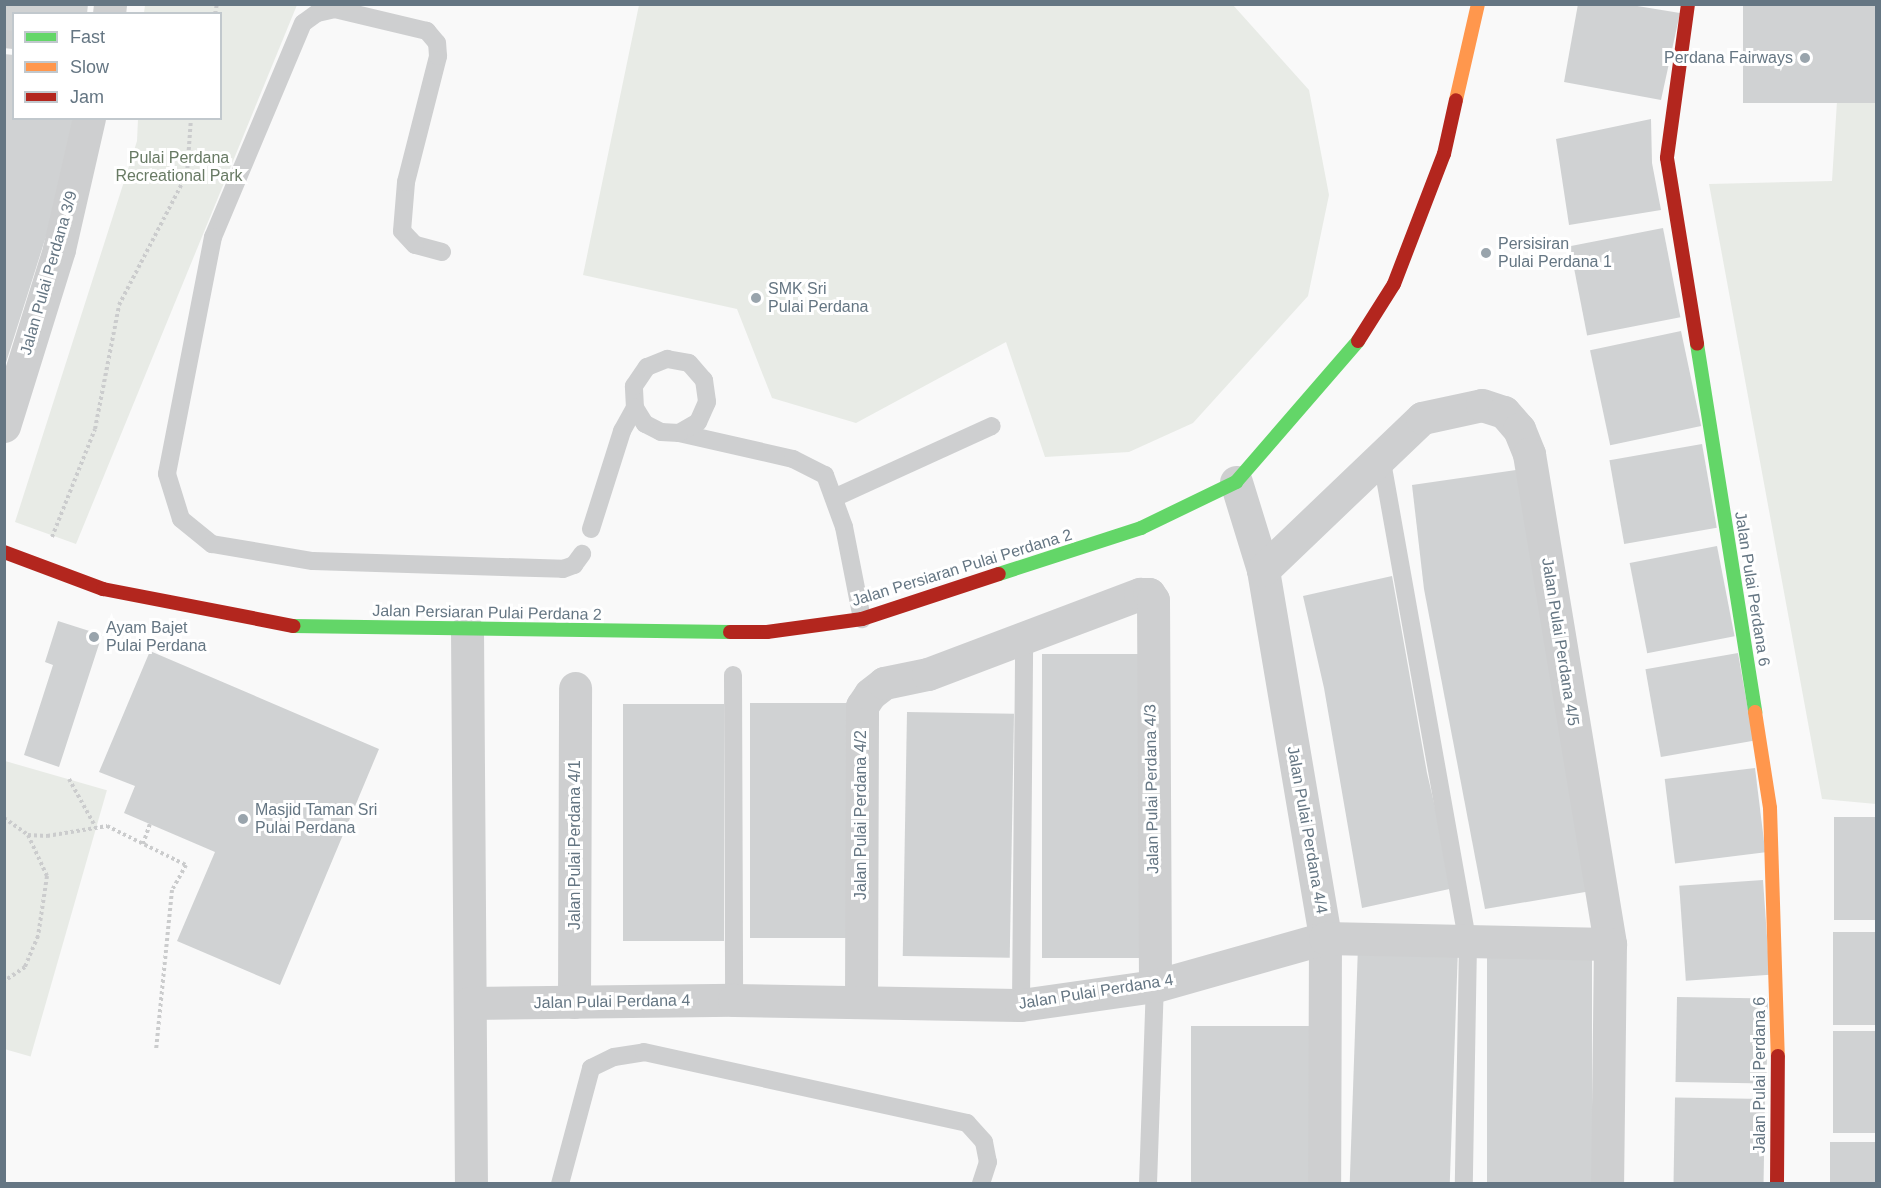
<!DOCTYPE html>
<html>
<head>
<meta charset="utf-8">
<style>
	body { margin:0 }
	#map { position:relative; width:1881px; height:1188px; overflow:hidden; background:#f9f9f9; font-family:Helvetica,sans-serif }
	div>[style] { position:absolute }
	.green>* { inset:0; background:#e8ebe6; transform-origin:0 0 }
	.building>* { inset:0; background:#d0d2d3; transform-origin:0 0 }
	.path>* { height:4px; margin-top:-2px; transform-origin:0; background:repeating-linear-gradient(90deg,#cbcccd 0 3px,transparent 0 6px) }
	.lane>* { height:18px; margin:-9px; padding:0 9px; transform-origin:9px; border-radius:9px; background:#cecfd0 }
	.street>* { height:33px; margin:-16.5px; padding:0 16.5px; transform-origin:16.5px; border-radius:16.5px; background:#cecfd0 }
	.fast>* { height:14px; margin:-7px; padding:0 7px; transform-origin:7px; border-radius:7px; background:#63d668 }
	.slow>* { height:14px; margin:-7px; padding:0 7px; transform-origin:7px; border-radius:7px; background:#ff974d }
	.jam>* { height:14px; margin:-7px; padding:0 7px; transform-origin:7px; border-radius:7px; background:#b3261e }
	.dots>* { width:16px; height:16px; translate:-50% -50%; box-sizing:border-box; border:3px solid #fff; border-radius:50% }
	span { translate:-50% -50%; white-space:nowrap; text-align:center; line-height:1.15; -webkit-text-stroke:6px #fff; paint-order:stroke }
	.poi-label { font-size:16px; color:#657683 }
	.right { translate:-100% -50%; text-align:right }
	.left { translate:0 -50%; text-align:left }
	.park-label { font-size:16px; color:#687a64 }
	.street-label { font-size:16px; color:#657683 }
	.frame { position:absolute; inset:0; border:6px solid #657683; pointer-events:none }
	.legend { position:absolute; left:12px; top:12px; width:210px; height:108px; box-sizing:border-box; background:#fff; border:2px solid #c1c8cd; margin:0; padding:8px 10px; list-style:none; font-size:18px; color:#657683 }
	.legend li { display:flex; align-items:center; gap:12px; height:30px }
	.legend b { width:30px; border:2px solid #c1c8cd }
</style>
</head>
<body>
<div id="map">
	<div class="green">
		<div style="clip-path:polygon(145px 5px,297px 5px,76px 544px,15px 522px,137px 141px,138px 119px,220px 118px,220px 14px,144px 13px)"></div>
		<div style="clip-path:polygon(639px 5px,1233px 5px,1309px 90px,1329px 195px,1308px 296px,1193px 423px,1129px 452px,1045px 457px,1006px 342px,856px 423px,772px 398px,737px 309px,583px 275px)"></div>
		<div style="clip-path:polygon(1837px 101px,1876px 101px,1876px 804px,1822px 799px,1709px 184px,1832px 181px)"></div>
		<div style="left:5px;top:761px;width:106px;height:277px;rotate:16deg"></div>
	</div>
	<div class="building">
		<div style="clip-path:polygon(4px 4px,88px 4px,87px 14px,14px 14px,14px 34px,4px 33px)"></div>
		<div style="clip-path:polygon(1578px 4px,1625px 4px,1680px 13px,1661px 100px,1564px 82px)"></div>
		<div style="left:1743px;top:4px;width:133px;height:99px"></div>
		<div style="clip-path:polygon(4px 54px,14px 55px,14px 118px,74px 118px,62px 186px,4px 369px)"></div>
		<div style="clip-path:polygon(1651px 119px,1652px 163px,1661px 210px,1569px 225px,1556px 139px)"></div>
		<div style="left:1663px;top:228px;width:91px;height:95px;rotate:79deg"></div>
		<div style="left:1681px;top:331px;width:97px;height:93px;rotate:78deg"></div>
		<div style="left:1702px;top:444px;width:85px;height:94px;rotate:80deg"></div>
		<div style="clip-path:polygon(1516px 470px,1591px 891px,1485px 909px,1424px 589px,1412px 485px)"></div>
		<div style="left:1717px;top:546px;width:92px;height:89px;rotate:79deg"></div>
		<div style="clip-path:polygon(1392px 576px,1427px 773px,1454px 888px,1362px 908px,1324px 688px,1303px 596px)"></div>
		<div style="clip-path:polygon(58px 621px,102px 635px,59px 767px,24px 755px,53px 665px,45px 662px)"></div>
		<div style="clip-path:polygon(150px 651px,379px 749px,280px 985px,177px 941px,215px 852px,124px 813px,135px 786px,99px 772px)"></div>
		<div style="left:1738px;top:653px;width:89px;height:94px;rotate:80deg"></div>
		<div style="left:1042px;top:654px;width:100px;height:304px"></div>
		<div style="left:750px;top:703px;width:102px;height:235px"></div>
		<div style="left:623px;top:704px;width:101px;height:237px"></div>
		<div style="left:907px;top:712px;width:107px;height:244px;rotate:1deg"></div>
		<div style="left:1755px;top:768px;width:85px;height:91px;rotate:83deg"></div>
		<div style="left:1876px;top:817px;width:103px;height:42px;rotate:90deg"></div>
		<div style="left:1763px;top:880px;width:95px;height:84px;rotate:86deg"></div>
		<div style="left:1876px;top:932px;width:93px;height:43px;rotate:90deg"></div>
		<div style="left:1358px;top:946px;width:100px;height:238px;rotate:2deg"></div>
		<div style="left:1487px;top:949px;width:105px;height:235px"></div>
		<div style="left:1677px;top:997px;width:91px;height:85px;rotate:1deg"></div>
		<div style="left:1191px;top:1026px;width:119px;height:158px"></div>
		<div style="left:1876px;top:1031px;width:102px;height:43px;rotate:90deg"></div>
		<div style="left:1765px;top:1099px;width:85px;height:90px;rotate:91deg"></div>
		<div style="left:1830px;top:1142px;width:46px;height:42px"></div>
	</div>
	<div class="path">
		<div style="left:215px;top:14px;width:10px;rotate:-79deg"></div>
		<div style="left:52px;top:537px;width:116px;rotate:-68.3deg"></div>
		<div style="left:95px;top:429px;width:126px;rotate:-79deg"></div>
		<div style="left:119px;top:305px;width:148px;rotate:-62.6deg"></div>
		<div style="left:187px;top:174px;width:56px;rotate:-85.9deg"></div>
		<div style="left:69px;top:779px;width:56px;rotate:61.1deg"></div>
		<div style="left:4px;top:818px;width:29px;rotate:35deg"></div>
		<div style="left:28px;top:835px;width:45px;rotate:65.1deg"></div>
		<div style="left:47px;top:876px;width:61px;rotate:98.5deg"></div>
		<div style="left:38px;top:936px;width:34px;rotate:113deg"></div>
		<div style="left:25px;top:967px;width:25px;rotate:146deg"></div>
		<div style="left:28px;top:835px;width:19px;rotate:3deg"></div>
		<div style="left:47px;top:836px;width:61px;rotate:-9.5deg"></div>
		<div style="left:107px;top:826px;width:88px;rotate:26.3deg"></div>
		<div style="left:186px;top:865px;width:29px;rotate:119deg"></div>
		<div style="left:172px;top:890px;width:160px;rotate:95.7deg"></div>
		<div style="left:143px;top:844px;width:21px;rotate:-71deg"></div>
	</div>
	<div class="lane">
		<div style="left:4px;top:39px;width:10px;rotate:6deg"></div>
		<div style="left:442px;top:252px;width:28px;rotate:-165deg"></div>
		<div style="left:415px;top:245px;width:19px;rotate:-133deg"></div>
		<div style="left:402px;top:231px;width:49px;rotate:-85.3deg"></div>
		<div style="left:406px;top:182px;width:130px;rotate:-75.7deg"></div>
		<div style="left:438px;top:56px;width:13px;rotate:-94deg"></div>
		<div style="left:437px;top:43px;width:16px;rotate:-130deg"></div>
		<div style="left:427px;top:31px;width:95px;rotate:-166.6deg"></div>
		<div style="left:335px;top:9px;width:18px;rotate:167deg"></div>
		<div style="left:317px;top:13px;width:17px;rotate:144deg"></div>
		<div style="left:303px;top:23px;width:232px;rotate:112.8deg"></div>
		<div style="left:213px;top:237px;width:241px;rotate:101deg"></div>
		<div style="left:167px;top:474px;width:47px;rotate:72.7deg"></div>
		<div style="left:181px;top:519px;width:40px;rotate:39deg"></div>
		<div style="left:212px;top:544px;width:102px;rotate:9.6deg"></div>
		<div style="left:313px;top:561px;width:250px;rotate:1.8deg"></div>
		<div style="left:563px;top:569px;width:12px;rotate:-20deg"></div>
		<div style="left:574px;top:565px;width:14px;rotate:-54deg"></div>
		<div style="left:679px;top:433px;width:117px;rotate:12.8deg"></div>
		<div style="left:793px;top:459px;width:36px;rotate:27deg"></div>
		<div style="left:825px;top:475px;width:55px;rotate:69.9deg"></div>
		<div style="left:844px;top:527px;width:94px;rotate:78.9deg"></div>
		<div style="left:1381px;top:456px;width:495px;rotate:79.9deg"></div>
		<div style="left:1468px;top:943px;width:241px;rotate:91deg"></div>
		<div style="left:836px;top:497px;width:171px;rotate:-24.5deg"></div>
		<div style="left:591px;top:529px;width:103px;rotate:-72.4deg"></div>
		<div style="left:622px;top:431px;width:26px;rotate:-61deg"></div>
		<div style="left:635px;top:408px;width:22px;rotate:-93deg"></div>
		<div style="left:634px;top:386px;width:23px;rotate:-56deg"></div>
		<div style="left:647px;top:367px;width:22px;rotate:-22deg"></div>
		<div style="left:667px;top:359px;width:22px;rotate:10deg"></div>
		<div style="left:689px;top:363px;width:23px;rotate:49deg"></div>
		<div style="left:704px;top:380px;width:22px;rotate:82deg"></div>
		<div style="left:707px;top:402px;width:22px;rotate:114deg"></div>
		<div style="left:698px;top:422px;width:22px;rotate:150deg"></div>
		<div style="left:679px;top:433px;width:18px;rotate:-177deg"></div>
		<div style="left:661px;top:432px;width:18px;rotate:-153deg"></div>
		<div style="left:645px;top:424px;width:19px;rotate:-122deg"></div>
		<div style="left:733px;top:675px;width:325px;rotate:89.8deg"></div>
		<div style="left:1021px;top:1005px;width:368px;rotate:-89.5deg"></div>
		<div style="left:560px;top:1184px;width:120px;rotate:-75deg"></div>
		<div style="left:591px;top:1068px;width:25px;rotate:-26deg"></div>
		<div style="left:614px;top:1057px;width:30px;rotate:-9deg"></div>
		<div style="left:644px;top:1052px;width:331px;rotate:12.4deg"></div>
		<div style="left:967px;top:1123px;width:25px;rotate:48deg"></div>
		<div style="left:984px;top:1142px;width:20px;rotate:79deg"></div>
		<div style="left:988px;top:1162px;width:23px;rotate:108deg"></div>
		<div style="left:1148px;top:1184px;width:198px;rotate:-88deg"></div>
	</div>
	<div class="street">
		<div style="left:109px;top:14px;width:10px;rotate:-84deg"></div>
		<div style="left:4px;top:426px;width:185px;rotate:-72.7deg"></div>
		<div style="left:59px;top:249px;width:134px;rotate:-77.1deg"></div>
		<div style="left:1236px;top:482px;width:92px;rotate:72.9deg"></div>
		<div style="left:1263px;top:570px;width:373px;rotate:80.4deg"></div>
		<div style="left:1325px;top:938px;width:246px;rotate:90.2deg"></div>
		<div style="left:1263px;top:570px;width:220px;rotate:-43.7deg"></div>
		<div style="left:1422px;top:418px;width:61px;rotate:-12.2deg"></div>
		<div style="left:1482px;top:405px;width:23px;rotate:18deg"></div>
		<div style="left:1504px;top:412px;width:23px;rotate:49deg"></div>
		<div style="left:1519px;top:429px;width:27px;rotate:68deg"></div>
		<div style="left:1529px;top:454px;width:497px;rotate:80.6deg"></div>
		<div style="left:1610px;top:944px;width:240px;rotate:90.7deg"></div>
		<div style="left:467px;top:630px;width:554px;rotate:89.59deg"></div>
		<div style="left:861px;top:1001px;width:295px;rotate:-89.8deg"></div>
		<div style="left:862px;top:706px;width:14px;rotate:-56deg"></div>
		<div style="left:870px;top:694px;width:18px;rotate:-38deg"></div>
		<div style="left:884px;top:683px;width:45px;rotate:-11.6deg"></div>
		<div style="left:928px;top:674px;width:227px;rotate:-20.7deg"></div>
		<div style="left:1140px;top:594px;width:9px"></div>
		<div style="left:1149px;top:594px;width:7px;rotate:56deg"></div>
		<div style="left:1153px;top:600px;width:386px;rotate:89.7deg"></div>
		<div style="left:574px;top:1002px;width:314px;rotate:-89.8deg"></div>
		<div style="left:470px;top:1003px;width:264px;rotate:-0.7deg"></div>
		<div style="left:734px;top:1000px;width:287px;rotate:1deg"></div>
		<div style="left:1021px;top:1005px;width:135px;rotate:-8.1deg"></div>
		<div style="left:1155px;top:986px;width:177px;rotate:-15.8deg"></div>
		<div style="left:1325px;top:938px;width:285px;rotate:1.2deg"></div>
	</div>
	<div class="fast">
		<div style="left:1697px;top:344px;width:373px;rotate:81deg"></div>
		<div style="left:999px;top:574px;width:149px;rotate:-17.9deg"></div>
		<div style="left:1141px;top:528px;width:106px;rotate:-25.8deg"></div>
		<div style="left:1236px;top:482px;width:186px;rotate:-49.1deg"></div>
		<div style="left:293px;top:626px;width:437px;rotate:0.8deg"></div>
	</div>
	<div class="slow">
		<div style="left:1456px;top:100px;width:98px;rotate:-77.1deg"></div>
		<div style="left:1755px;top:712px;width:97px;rotate:81.1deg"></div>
		<div style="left:1770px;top:808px;width:248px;rotate:88.2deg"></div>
	</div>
	<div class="jam">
		<div style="left:1688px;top:4px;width:155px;rotate:97.8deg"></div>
		<div style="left:1667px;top:158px;width:188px;rotate:80.8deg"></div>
		<div style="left:1358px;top:341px;width:67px;rotate:-57.7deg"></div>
		<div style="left:1394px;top:284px;width:139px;rotate:-69deg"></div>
		<div style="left:1444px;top:154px;width:55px;rotate:-77.5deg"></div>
		<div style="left:4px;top:552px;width:106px;rotate:20.5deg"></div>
		<div style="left:103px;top:589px;width:194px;rotate:11deg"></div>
		<div style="left:730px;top:632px;width:37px"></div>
		<div style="left:767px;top:632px;width:96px;rotate:-7.8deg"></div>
		<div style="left:862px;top:619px;width:144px;rotate:-18.2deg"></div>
		<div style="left:1777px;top:1184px;width:128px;rotate:-89.6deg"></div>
	</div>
	<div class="dots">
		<div style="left:1805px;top:58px;background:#99a4ac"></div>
		<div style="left:1486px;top:253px;background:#99a4ac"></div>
		<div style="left:756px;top:298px;background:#99a4ac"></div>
		<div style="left:94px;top:637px;background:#99a4ac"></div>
		<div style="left:243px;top:819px;background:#99a4ac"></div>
	</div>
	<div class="poi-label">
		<span class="right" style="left:1793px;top:58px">Perdana Fairways</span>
		<span class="left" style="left:1498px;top:253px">Persisiran<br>Pulai Perdana 1</span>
		<span class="left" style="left:768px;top:298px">SMK Sri<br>Pulai Perdana</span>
		<span class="left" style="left:106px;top:637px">Ayam Bajet<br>Pulai Perdana</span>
		<span class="left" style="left:255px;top:819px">Masjid Taman Sri<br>Pulai Perdana</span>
	</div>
	<div class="park-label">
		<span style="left:179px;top:167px">Pulai Perdana<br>Recreational Park</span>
	</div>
	<div class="street-label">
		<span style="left:49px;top:273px;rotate:-74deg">Jalan Pulai Perdana 3/9</span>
		<span style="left:962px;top:568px;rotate:-17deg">Jalan Persiaran Pulai Perdana 2</span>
		<span style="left:1752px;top:589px;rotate:81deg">Jalan Pulai Perdana 6</span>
		<span style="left:487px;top:613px;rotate:1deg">Jalan Persiaran Pulai Perdana 2</span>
		<span style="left:1560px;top:642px;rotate:81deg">Jalan Pulai Perdana 4/5</span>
		<span style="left:1152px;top:789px;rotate:-91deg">Jalan Pulai Perdana 4/3</span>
		<span style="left:861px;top:815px;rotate:-90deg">Jalan Pulai Perdana 4/2</span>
		<span style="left:1307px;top:830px;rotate:80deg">Jalan Pulai Perdana 4/4</span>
		<span style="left:575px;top:845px;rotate:-90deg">Jalan Pulai Perdana 4/1</span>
		<span style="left:1096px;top:992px;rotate:-9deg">Jalan Pulai Perdana 4</span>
		<span style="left:612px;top:1002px;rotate:-1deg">Jalan Pulai Perdana 4</span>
		<span style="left:1760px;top:1075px;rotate:-90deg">Jalan Pulai Perdana 6</span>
	</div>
	<div class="frame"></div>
	<ul class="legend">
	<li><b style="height:8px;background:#63d668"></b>Fast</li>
	<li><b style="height:8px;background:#ff974d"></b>Slow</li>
	<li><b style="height:8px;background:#b3261e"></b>Jam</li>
	</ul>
</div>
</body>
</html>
